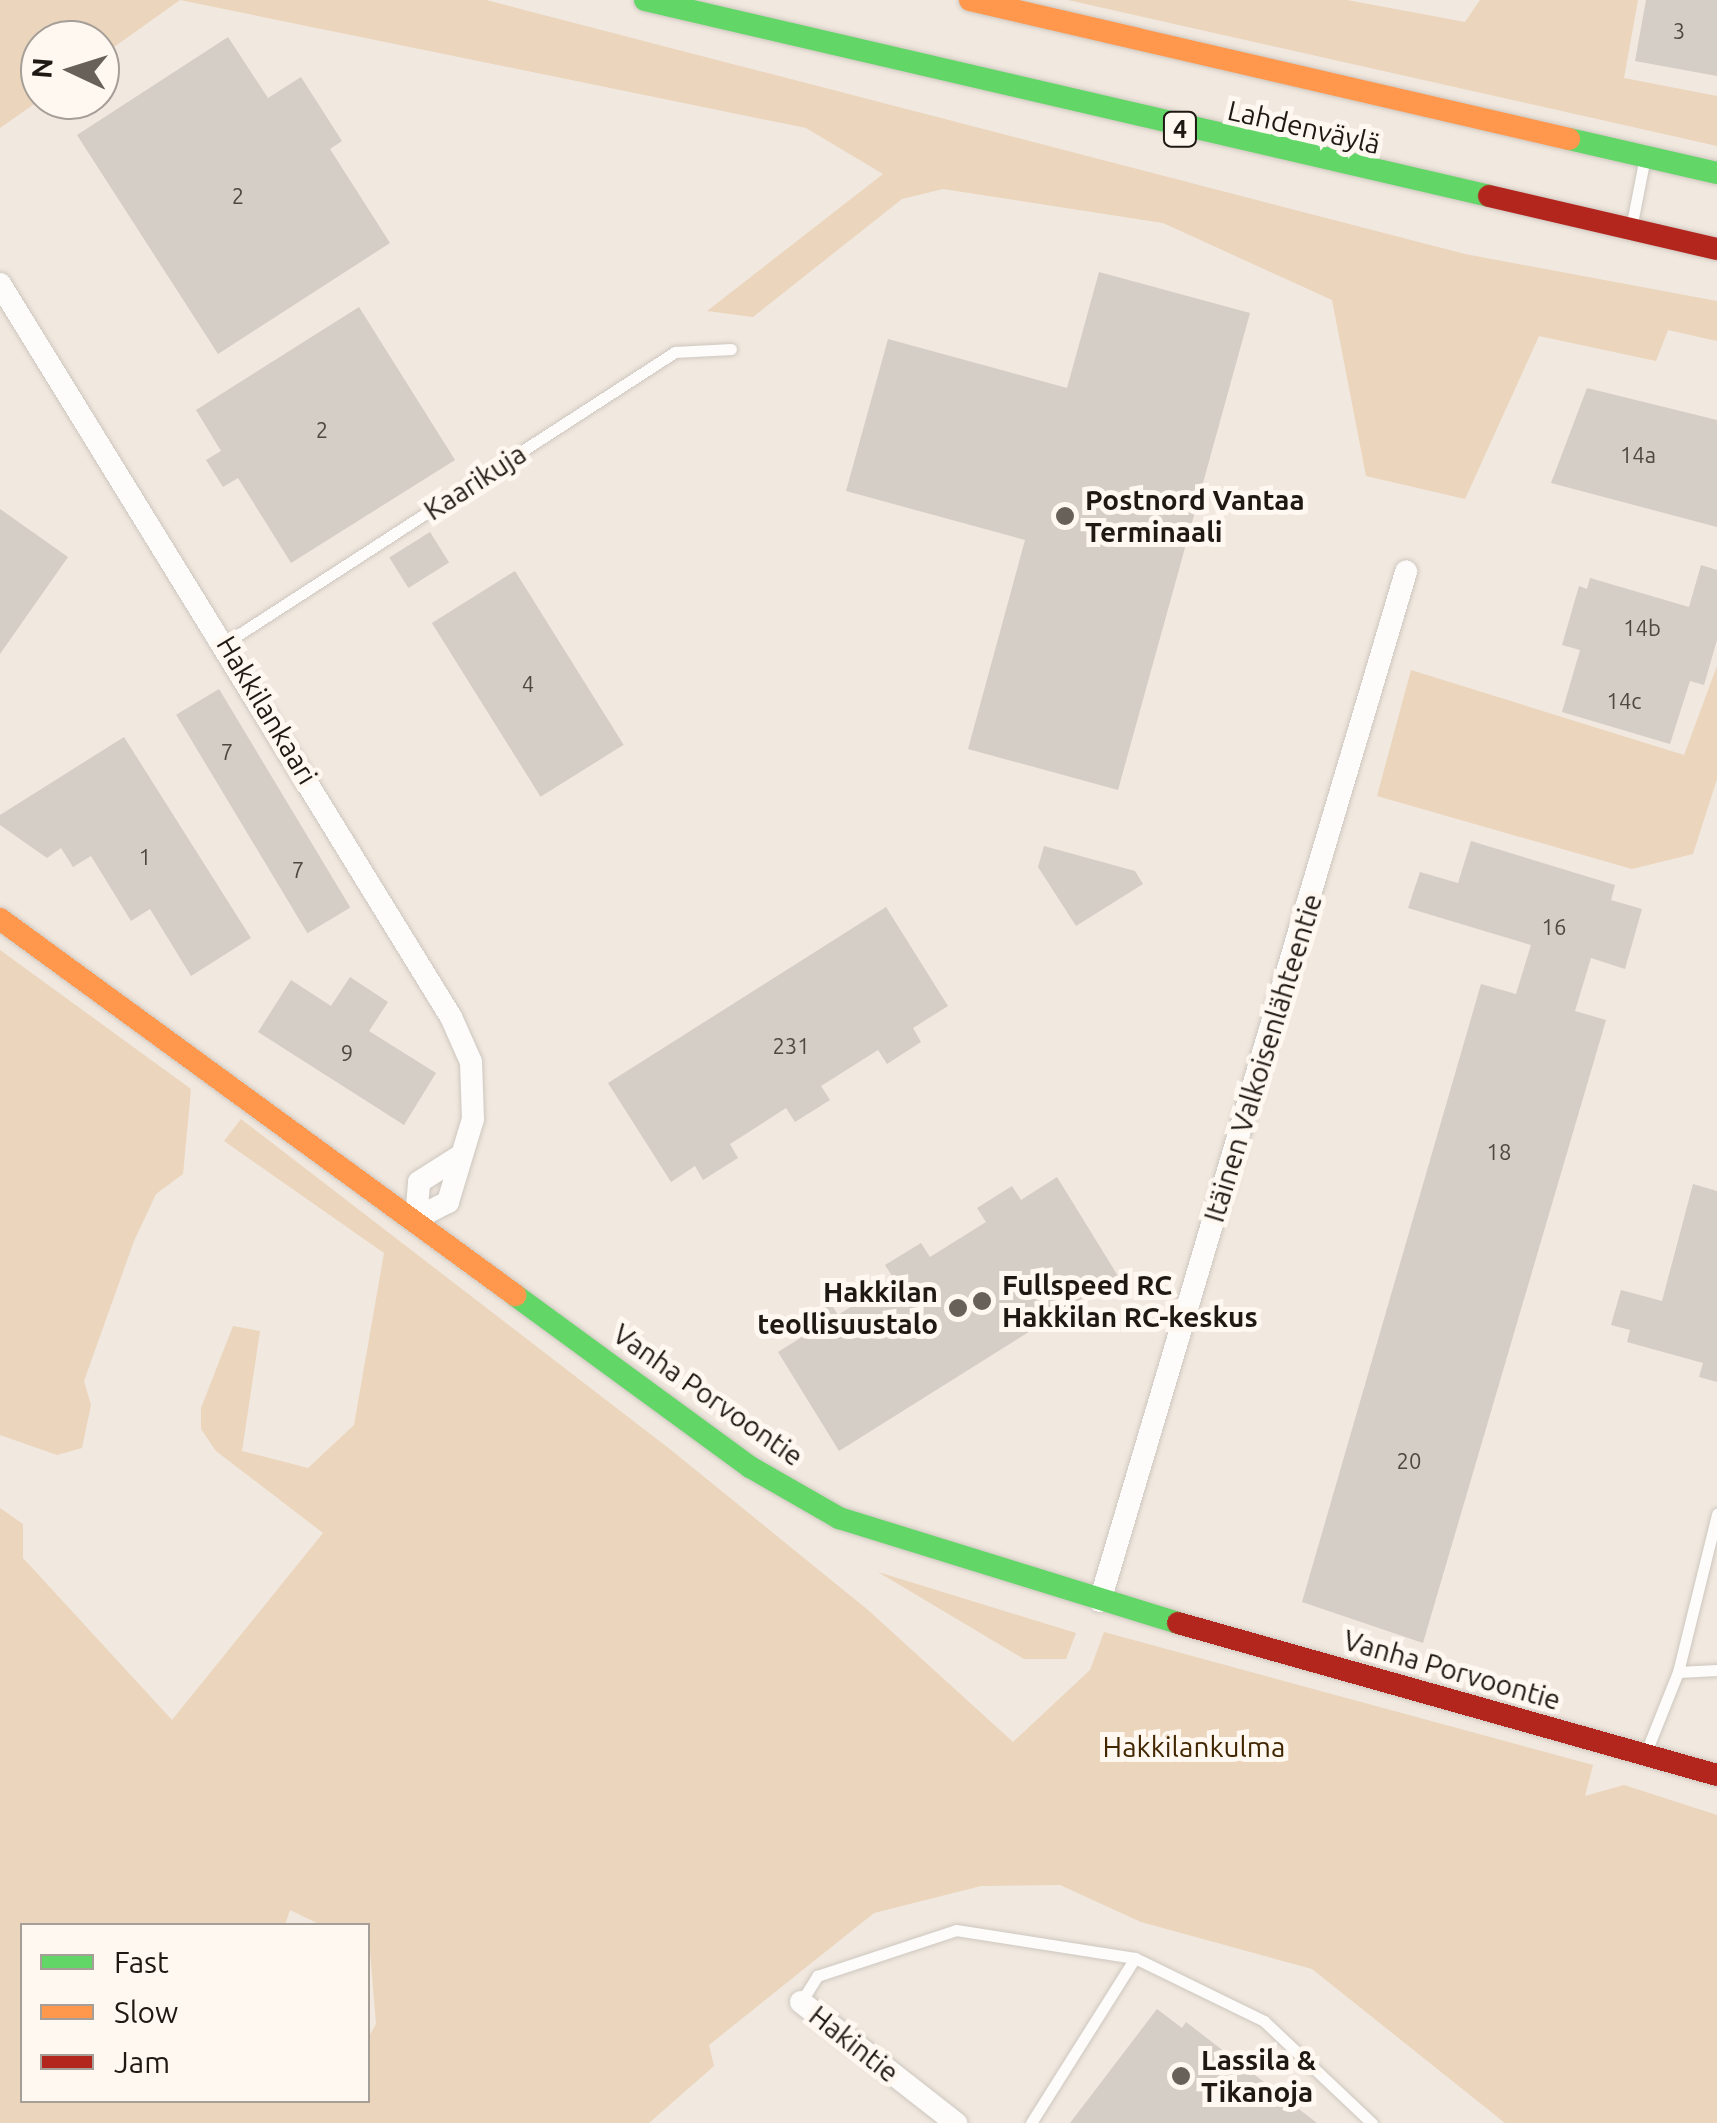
<!DOCTYPE html>
<html>
<head>
<meta charset="utf-8">
<style>
	body { margin:0 }
	#map { position:relative; width:1717px; height:2123px; overflow:hidden; background:#f1e8df; font-family:Ubuntu,sans-serif }
	div>[style] { position:absolute }
	.green>* { inset:0; background:#ebd5bc }
	.building>* { inset:0; background:#d5cec6; transform-origin:0 0 }
	.roads { filter:drop-shadow(0 0 2px #cdc7bf) drop-shadow(0 0 2px #cdc7bf) }
	.lane>* { height:11px; margin:-5.5px; padding:0 5.5px; transform-origin:5.5px; border-radius:5.5px; background:#fdfcfa }
	.street>* { height:22px; margin:-11px; padding:0 11px; transform-origin:11px; border-radius:11px; background:#fdfcfa }
	.fast>* { height:22px; margin:-11px; padding:0 11px; transform-origin:11px; border-radius:11px; background:#63d668 }
	.slow>* { height:22px; margin:-11px; padding:0 11px; transform-origin:11px; border-radius:11px; background:#ff974d }
	.jam>* { height:22px; margin:-11px; padding:0 11px; transform-origin:11px; border-radius:11px; background:#b3261e }
	.dots>* { width:28px; height:28px; translate:-50% -50%; box-sizing:border-box; border:5px solid #fff8f1; border-radius:50% }
	span { translate:-50% -50%; white-space:nowrap; text-align:center; line-height:1.15; -webkit-text-stroke:10px #fff8f1; paint-order:stroke }
	.number-label { font-size:22px; color:#4e4841 }
	.number-label span { -webkit-text-stroke-width:0 }
	.shield-label span { padding:2px 8px; background:#fff8f1; border:2px solid; border-radius:8px; -webkit-text-stroke-width:0 }
	.shield-label { font-size:25px; color:#1e1912; font-weight:700 }
	.street-label { font-size:28px; color:#1e1912 }
	.poi-label { font-size:28px; color:#1e1912; font-weight:700 }
	.left { translate:0 -50%; text-align:left }
	.right { translate:-100% -50%; text-align:right }
	.park-label { font-size:28px; color:#412600 }
	.legend { position:absolute; left:20px; top:1923px; width:350px; height:180px; box-sizing:border-box; background:#fff8f1; border:2px solid #a59f98; margin:0; padding:12px 18px; list-style:none; font-size:30px; color:#1e1912 }
	.legend li { display:flex; align-items:center; gap:20px; height:50px }
	.legend b { width:50px; border:2px solid #a59f98 }
	.north { position:absolute; left:20px; top:20px; width:100px; height:100px; box-sizing:border-box; background:#fff8f1; border:2px solid #a59f98; border-radius:50%; rotate:274deg; font-size:28px; font-weight:700; line-height:40px; text-align:center; color:#1e1912 }
	.north::after { content:''; display:block; margin:auto; width:35px; height:45px; background:#68615a; clip-path:polygon(50% 0,100% 100%,50% 72%,0 100%) }
</style>
</head>
<body>
<div id="map">
	<div class="green">
		<div style="clip-path:polygon(0 0,486px 0,1465px 254px,1717px 301px,1717px 341px,1668px 330px,1656px 361px,1539px 336px,1465px 499px,1366px 476px,1332px 300px,1163px 223px,943px 189px,902px 199px,753px 317px,707px 311px,883px 174px,806px 128px,180px 0,100px 57px,100px 40px,40px 40px,40px 100px,0 128px)"></div>
		<div style="clip-path:polygon(1068px 0,1347px 0,1465px 22px,1480px 0,1638px 0,1624px 78px,1717px 96px,1717px 146px)"></div>
		<div style="clip-path:polygon(1717px 666px,1717px 779px,1693px 854px,1632px 869px,1377px 796px,1411px 670px,1684px 755px)"></div>
		<div style="clip-path:polygon(0 950px,191px 1089px,183px 1174px,156px 1194px,134px 1241px,84px 1381px,91px 1405px,82px 1448px,57px 1455px,0 1435px)"></div>
		<div style="clip-path:polygon(evenodd,241px 1119px,671px 1450px,868px 1610px,1013px 1742px,1090px 1670px,1104px 1632px,1593px 1765px,1585px 1796px,1624px 1785px,1717px 1815px,1717px 2123px,1505px 2123px,1312px 1969px,1141px 1922px,1060px 1885px,981px 1886px,874px 1913px,709px 2045px,714px 2066px,649px 2123px,0 2123px,0 1508px,23px 1524px,23px 1558px,172px 1720px,323px 1533px,216px 1451px,201px 1429px,201px 1408px,233px 1326px,260px 1331px,242px 1451px,308px 1468px,354px 1425px,384px 1253px,224px 1141px,241px 1119px,290px 1910px,321px 1925px,368px 1926px,376px 2024px,368px 2038px,368px 2100px,22px 2100px,22px 1926px,285px 1925px,290px 1910px)"></div>
		<div style="clip-path:polygon(878px 1572px,1076px 1633px,1066px 1659px,1024px 1659px)"></div>
	</div>
	<div class="building">
		<div style="clip-path:polygon(1646px 0,1717px 0,1717px 76px,1635px 61px)"></div>
		<div style="clip-path:polygon(228px 37px,268px 98px,301px 77px,342px 141px,330px 149px,390px 243px,218px 354px,77px 135px)"></div>
		<div style="clip-path:polygon(1099px 272px,1250px 313px,1118px 790px,968px 749px,1025px 540px,846px 491px,888px 339px,1067px 388px)"></div>
		<div style="clip-path:polygon(359px 307px,455px 460px,291px 563px,238px 478px,223px 487px,206px 460px,221px 451px,196px 410px)"></div>
		<div style="clip-path:polygon(1587px 388px,1717px 420px,1717px 527px,1551px 483px)"></div>
		<div style="clip-path:polygon(0 509px,68px 557px,0 654px)"></div>
		<div style="left:430px;top:532px;width:36px;height:48px;rotate:58deg"></div>
		<div style="clip-path:polygon(1701px 565px,1717px 570px,1717px 640px,1704px 685px,1690px 681px,1670px 744px,1562px 712px,1580px 650px,1562px 645px,1579px 586px,1587px 589px,1590px 578px,1689px 607px)"></div>
		<div style="left:515px;top:571px;width:205px;height:98px;rotate:58deg"></div>
		<div style="left:219px;top:689px;width:255px;height:50px;rotate:59deg"></div>
		<div style="clip-path:polygon(124px 737px,251px 938px,191px 976px,150px 909px,131px 921px,91px 856px,73px 867px,61px 848px,47px 858px,0 825px,0 815px)"></div>
		<div style="clip-path:polygon(1471px 841px,1615px 885px,1611px 900px,1642px 909px,1625px 969px,1591px 958px,1575px 1011px,1606px 1020px,1423px 1643px,1302px 1602px,1481px 984px,1516px 994px,1531px 945px,1408px 908px,1420px 872px,1458px 883px)"></div>
		<div style="clip-path:polygon(1044px 846px,1135px 871px,1143px 884px,1076px 926px,1038px 867px)"></div>
		<div style="clip-path:polygon(886px 907px,948px 1006px,913px 1028px,921px 1042px,887px 1064px,878px 1050px,821px 1086px,830px 1100px,795px 1122px,786px 1108px,730px 1144px,738px 1158px,703px 1180px,695px 1166px,671px 1182px,608px 1083px)"></div>
		<div style="clip-path:polygon(350px 977px,388px 1002px,369px 1031px,436px 1073px,404px 1125px,258px 1032px,291px 980px,331px 1006px)"></div>
		<div style="clip-path:polygon(1057px 1177px,1118px 1276px,839px 1451px,778px 1352px,802px 1337px,793px 1323px,829px 1301px,838px 1315px,894px 1279px,885px 1265px,921px 1243px,930px 1257px,986px 1222px,977px 1208px,1012px 1186px,1021px 1200px)"></div>
		<div style="clip-path:polygon(1693px 1184px,1717px 1191px,1717px 1382px,1699px 1377px,1703px 1363px,1627px 1342px,1630px 1330px,1611px 1325px,1621px 1290px,1662px 1301px)"></div>
		<div style="clip-path:polygon(1157px 2009px,1182px 2028px,1186px 2022px,1317px 2123px,1070px 2123px)"></div>
	</div>
	<div class="roads">
		<div class="lane">
			<div style="left:1632px;top:223px;width:62px;rotate:-78.9deg"></div>
			<div style="left:227px;top:642px;width:534px;rotate:-32.92deg"></div>
			<div style="left:675px;top:352px;width:56px;rotate:-3.1deg"></div>
			<div style="left:1678px;top:1672px;width:39px;rotate:-3deg"></div>
			<div style="left:1646px;top:1752px;width:86px;rotate:-68.2deg"></div>
			<div style="left:1678px;top:1672px;width:163px;rotate:-76.1deg"></div>
			<div style="left:801px;top:2002px;width:31px;rotate:-58deg"></div>
			<div style="left:817px;top:1976px;width:146px;rotate:-18.3deg"></div>
			<div style="left:956px;top:1930px;width:181px;rotate:8.9deg"></div>
			<div style="left:1135px;top:1958px;width:144px;rotate:26deg"></div>
			<div style="left:1264px;top:2021px;width:149px;rotate:43.4deg"></div>
			<div style="left:1031px;top:2123px;width:195px;rotate:-57.8deg"></div>
		</div>
		<div class="street">
			<div style="left:0;top:284px;width:861px;rotate:58.4deg"></div>
			<div style="left:451px;top:1017px;width:49px;rotate:66deg"></div>
			<div style="left:471px;top:1062px;width:57px;rotate:88deg"></div>
			<div style="left:473px;top:1119px;width:87px;rotate:106.8deg"></div>
			<div style="left:448px;top:1202px;width:36px;rotate:153deg"></div>
			<div style="left:416px;top:1218px;width:36px;rotate:-85deg"></div>
			<div style="left:419px;top:1182px;width:49px;rotate:-32.4deg"></div>
			<div style="left:1100px;top:1601px;width:1074px;rotate:-73.44deg"></div>
			<div style="left:801px;top:2002px;width:197px;rotate:38deg"></div>
		</div>
		<div class="fast">
			<div style="left:645px;top:0;width:866px;rotate:13.07deg"></div>
			<div style="left:1569px;top:139px;width:152px;rotate:12.9deg"></div>
			<div style="left:515px;top:1295px;width:291px;rotate:36.2deg"></div>
			<div style="left:750px;top:1467px;width:103px;rotate:29.8deg"></div>
			<div style="left:839px;top:1518px;width:355px;rotate:17.2deg"></div>
		</div>
		<div class="slow">
			<div style="left:970px;top:0;width:615px;rotate:13.06deg"></div>
			<div style="left:0;top:919px;width:638px;rotate:36.13deg"></div>
		</div>
		<div class="jam">
			<div style="left:1489px;top:196px;width:234px;rotate:13.1deg"></div>
			<div style="left:1178px;top:1623px;width:560px;rotate:15.75deg"></div>
		</div>
	</div>
	<div class="dots">
		<div style="left:1065px;top:516px;background:#68615a"></div>
		<div style="left:982px;top:1301px;background:#68615a"></div>
		<div style="left:958px;top:1308px;background:#68615a"></div>
		<div style="left:1181px;top:2076px;background:#68615a"></div>
	</div>
	<div class="number-label">
		<span style="left:1679px;top:31px">3</span>
		<span style="left:238px;top:196px">2</span>
		<span style="left:322px;top:430px">2</span>
		<span style="left:1638px;top:455px">14a</span>
		<span style="left:1642px;top:628px">14b</span>
		<span style="left:528px;top:684px">4</span>
		<span style="left:1624px;top:701px">14c</span>
		<span style="left:227px;top:752px">7</span>
		<span style="left:145px;top:857px">1</span>
		<span style="left:298px;top:870px">7</span>
		<span style="left:1554px;top:927px">16</span>
		<span style="left:791px;top:1046px">231</span>
		<span style="left:347px;top:1053px">9</span>
		<span style="left:1499px;top:1152px">18</span>
		<span style="left:1409px;top:1461px">20</span>
	</div>
	<div class="shield-label">
		<span style="left:1180px;top:129px">4</span>
	</div>
	<div class="street-label">
		<span style="left:1304px;top:127px;rotate:13deg">Lahdenväylä</span>
		<span style="left:475px;top:482px;rotate:-33deg">Kaarikuja</span>
		<span style="left:267px;top:710px;rotate:59deg">Hakkilankaari</span>
		<span style="left:1263px;top:1058px;rotate:-73deg">Itäinen Valkoisenlähteentie</span>
		<span style="left:708px;top:1395px;rotate:35deg">Vanha Porvoontie</span>
		<span style="left:1452px;top:1670px;rotate:16deg">Vanha Porvoontie</span>
		<span style="left:854px;top:2044px;rotate:38deg">Hakintie</span>
	</div>
	<div class="poi-label">
		<span class="left" style="left:1085px;top:516px">Postnord Vantaa<br>Terminaali</span>
		<span class="left" style="left:1002px;top:1301px">Fullspeed RC<br>Hakkilan RC-keskus</span>
		<span class="right" style="left:938px;top:1308px">Hakkilan<br>teollisuustalo</span>
		<span class="left" style="left:1201px;top:2076px">Lassila &amp;<br>Tikanoja</span>
	</div>
	<div class="park-label">
		<span style="left:1194px;top:1747px">Hakkilankulma</span>
	</div>
	<ul class="legend">
	<li><b style="height:12px;background:#63d668"></b>Fast</li>
	<li><b style="height:12px;background:#ff974d"></b>Slow</li>
	<li><b style="height:12px;background:#b3261e"></b>Jam</li>
	</ul>
	<div class="north">N</div>
</div>
</body>
</html>
